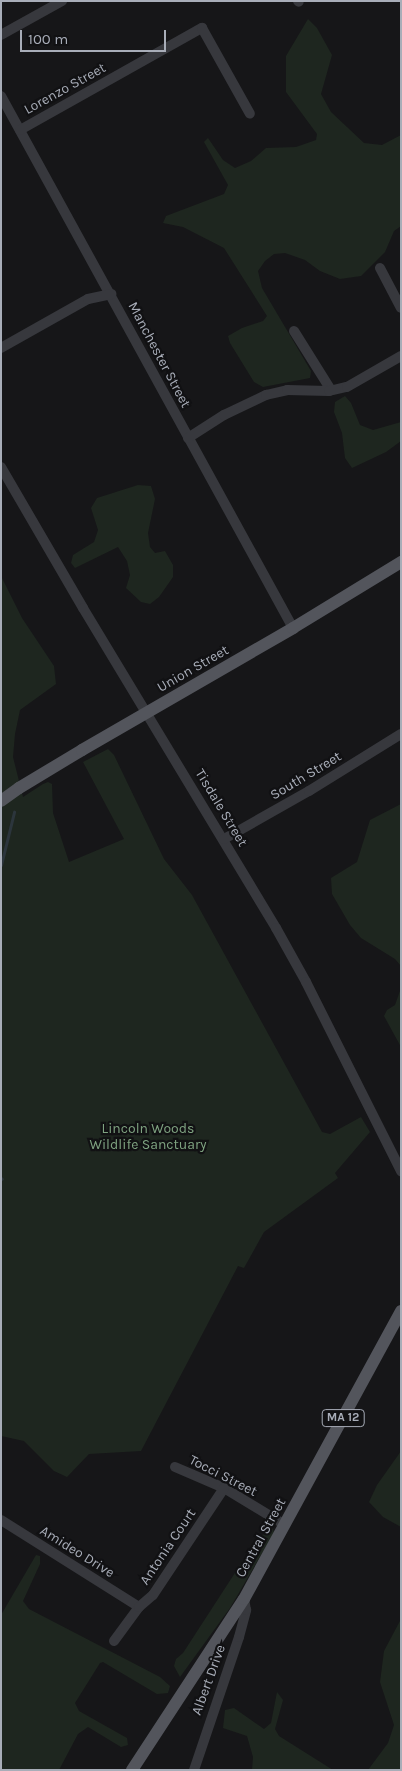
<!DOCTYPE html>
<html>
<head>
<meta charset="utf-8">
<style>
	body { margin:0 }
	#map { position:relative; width:402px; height:1771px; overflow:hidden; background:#161618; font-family:Karla,sans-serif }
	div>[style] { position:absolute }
	.green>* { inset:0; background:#1e261f }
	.stream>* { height:3px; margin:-1.5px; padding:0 1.5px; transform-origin:1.5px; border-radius:1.5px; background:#2c353c }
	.minor>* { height:10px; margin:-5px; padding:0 5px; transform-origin:5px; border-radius:5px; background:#37383d }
	.major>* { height:12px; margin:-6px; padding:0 6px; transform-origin:6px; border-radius:6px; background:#53555c }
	span { translate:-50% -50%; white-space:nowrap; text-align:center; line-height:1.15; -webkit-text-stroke:4.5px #111113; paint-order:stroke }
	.shield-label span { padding:1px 4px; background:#111113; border:1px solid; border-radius:4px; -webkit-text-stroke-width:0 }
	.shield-label { font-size:12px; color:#a8adb8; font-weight:700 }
	.street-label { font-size:14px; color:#a8adb8 }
	.park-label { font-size:14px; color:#7fa381 }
	.frame { position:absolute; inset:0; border:2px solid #a8adb8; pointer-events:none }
	.scale { position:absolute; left:20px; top:30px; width:146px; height:22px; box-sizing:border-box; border:2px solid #a8adb8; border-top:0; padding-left:6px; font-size:15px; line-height:18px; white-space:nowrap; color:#a8adb8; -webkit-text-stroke:4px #111113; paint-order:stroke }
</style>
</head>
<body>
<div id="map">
	<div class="green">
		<div style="clip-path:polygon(308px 19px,317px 28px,332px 55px,321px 94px,331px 112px,364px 143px,382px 145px,401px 135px,401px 226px,394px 231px,385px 252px,361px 276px,340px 279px,320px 271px,305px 260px,285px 253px,274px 254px,265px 261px,258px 271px,262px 288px,311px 371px,310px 378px,263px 387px,254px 382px,230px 343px,228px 336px,242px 328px,263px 321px,267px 316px,224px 248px,183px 227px,163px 223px,166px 216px,224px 194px,228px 185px,204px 142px,208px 138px,223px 160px,235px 168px,251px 161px,266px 148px,296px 147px,316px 140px,317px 134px,286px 92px,286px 56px)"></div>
		<div style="clip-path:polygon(345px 396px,351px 403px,360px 425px,373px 430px,401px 422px,401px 441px,386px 452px,352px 468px,345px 458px,342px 433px,334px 412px,335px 402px)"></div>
		<div style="clip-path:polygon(138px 485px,151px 486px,155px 499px,148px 533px,150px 547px,155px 553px,165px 551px,173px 565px,173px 577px,159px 597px,150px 604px,141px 602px,126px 588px,130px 575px,127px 561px,118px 547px,75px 568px,71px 563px,73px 555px,94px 542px,98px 530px,91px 508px,97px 498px)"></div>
		<div style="clip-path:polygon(1px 576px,22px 618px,54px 666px,56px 684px,20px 710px,15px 734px,13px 757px,23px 797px,43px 784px,48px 782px,52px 784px,53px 813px,69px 862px,124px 839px,83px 762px,108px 749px,114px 755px,164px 859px,192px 895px,322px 1132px,330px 1134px,361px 1117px,370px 1132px,335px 1173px,338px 1178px,264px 1232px,244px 1268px,238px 1266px,141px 1451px,89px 1454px,67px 1477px,54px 1471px,24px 1441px,1px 1436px)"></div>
		<div style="clip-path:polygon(401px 804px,401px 966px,395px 959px,361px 938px,350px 925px,332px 894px,331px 878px,357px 862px,370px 820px)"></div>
		<div style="clip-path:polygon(401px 988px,400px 1006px,401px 1047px,384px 1016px,387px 1010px,395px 1005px)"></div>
		<div style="clip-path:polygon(401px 1451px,401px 1527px,383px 1517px,369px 1502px,377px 1485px)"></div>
		<div style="clip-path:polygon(269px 1529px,273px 1529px,274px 1533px,230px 1608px,180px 1677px,174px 1666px,176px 1659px,183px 1653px,255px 1542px)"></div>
		<div style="clip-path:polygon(36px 1555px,40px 1556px,40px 1564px,23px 1601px,29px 1609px,160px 1677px,170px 1686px,168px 1693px,157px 1694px,103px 1662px,100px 1663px,75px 1703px,79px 1711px,127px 1738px,128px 1745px,121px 1747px,88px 1727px,78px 1734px,59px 1770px,1px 1770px,1px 1615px)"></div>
		<div style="clip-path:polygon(401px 1619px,401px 1770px,368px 1770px,388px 1743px,394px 1725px,380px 1682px,384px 1651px)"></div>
		<div style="clip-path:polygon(277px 1692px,283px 1700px,275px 1729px,279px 1736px,333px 1770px,252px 1770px,253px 1757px,247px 1736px,223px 1728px,225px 1710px,234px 1708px,264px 1729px,271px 1723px)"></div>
	</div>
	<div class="stream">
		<div style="left:1px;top:865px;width:55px;rotate:-76.2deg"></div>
		<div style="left:1px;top:1178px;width:1px;rotate:45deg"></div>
	</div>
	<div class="minor">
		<div style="left:298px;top:1px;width:1px;rotate:45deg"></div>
		<div style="left:1px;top:35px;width:70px;rotate:-29.1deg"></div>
		<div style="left:1px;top:96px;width:607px;rotate:61.24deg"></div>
		<div style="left:20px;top:130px;width:209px;rotate:-29.3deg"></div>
		<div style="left:202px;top:28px;width:98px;rotate:60.8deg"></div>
		<div style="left:380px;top:268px;width:45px;rotate:62.3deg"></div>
		<div style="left:294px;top:331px;width:70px;rotate:57.9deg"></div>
		<div style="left:1px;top:348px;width:100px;rotate:-29.4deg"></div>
		<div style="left:88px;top:299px;width:24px;rotate:-12deg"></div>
		<div style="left:188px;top:438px;width:43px;rotate:-32.6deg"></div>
		<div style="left:224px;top:415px;width:47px;rotate:-25.5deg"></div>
		<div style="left:266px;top:395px;width:22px;rotate:-13deg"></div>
		<div style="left:287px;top:390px;width:42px;rotate:1.4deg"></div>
		<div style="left:329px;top:391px;width:18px;rotate:-13deg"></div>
		<div style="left:347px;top:387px;width:62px;rotate:-29.9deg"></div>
		<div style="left:1px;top:467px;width:163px;rotate:59.8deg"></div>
		<div style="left:83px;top:608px;width:374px;rotate:58.9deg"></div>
		<div style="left:276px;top:928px;width:62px;rotate:60.9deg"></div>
		<div style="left:306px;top:982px;width:212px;rotate:63.3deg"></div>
		<div style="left:224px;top:839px;width:98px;rotate:-29.5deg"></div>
		<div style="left:309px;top:791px;width:108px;rotate:-31.8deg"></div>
		<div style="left:175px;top:1467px;width:53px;rotate:23.2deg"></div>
		<div style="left:224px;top:1488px;width:71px;rotate:31.2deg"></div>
		<div style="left:1px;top:1520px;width:163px;rotate:32.2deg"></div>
		<div style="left:114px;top:1641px;width:42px;rotate:-53.7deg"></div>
		<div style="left:139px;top:1607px;width:18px;rotate:-41deg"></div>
		<div style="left:153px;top:1595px;width:128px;rotate:-56.4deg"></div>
		<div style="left:194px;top:1770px;width:140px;rotate:-71.3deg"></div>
		<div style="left:239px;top:1637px;width:28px;rotate:-75deg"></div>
		<div style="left:246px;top:1610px;width:11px;rotate:-100deg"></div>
	</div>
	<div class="major">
		<div style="left:1px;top:801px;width:22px;rotate:-36deg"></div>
		<div style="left:19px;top:788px;width:74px;rotate:-31.1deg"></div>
		<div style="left:82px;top:750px;width:244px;rotate:-30deg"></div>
		<div style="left:293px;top:628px;width:127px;rotate:-31.4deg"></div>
		<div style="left:132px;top:1770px;width:204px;rotate:-56.8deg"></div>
		<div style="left:244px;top:1599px;width:328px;rotate:-61.4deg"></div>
	</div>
	<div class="shield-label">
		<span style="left:343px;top:1418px">MA 12</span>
	</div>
	<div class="street-label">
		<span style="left:65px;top:89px;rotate:-29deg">Lorenzo Street</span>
		<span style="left:159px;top:355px;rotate:62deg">Manchester Street</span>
		<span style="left:193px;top:669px;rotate:-30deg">Union Street</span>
		<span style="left:306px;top:776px;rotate:-31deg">South Street</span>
		<span style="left:221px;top:808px;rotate:59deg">Tisdale Street</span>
		<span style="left:223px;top:1476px;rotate:27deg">Tocci Street</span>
		<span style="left:261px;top:1538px;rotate:-61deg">Central Street</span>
		<span style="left:168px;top:1547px;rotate:-56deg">Antonia Court</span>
		<span style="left:77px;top:1552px;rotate:32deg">Amideo Drive</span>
		<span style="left:209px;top:1680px;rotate:-70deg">Albert Drive</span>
	</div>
	<div class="park-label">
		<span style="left:148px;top:1137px">Lincoln Woods<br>Wildlife Sanctuary</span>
	</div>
	<div class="frame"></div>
	<div class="scale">100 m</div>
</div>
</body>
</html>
